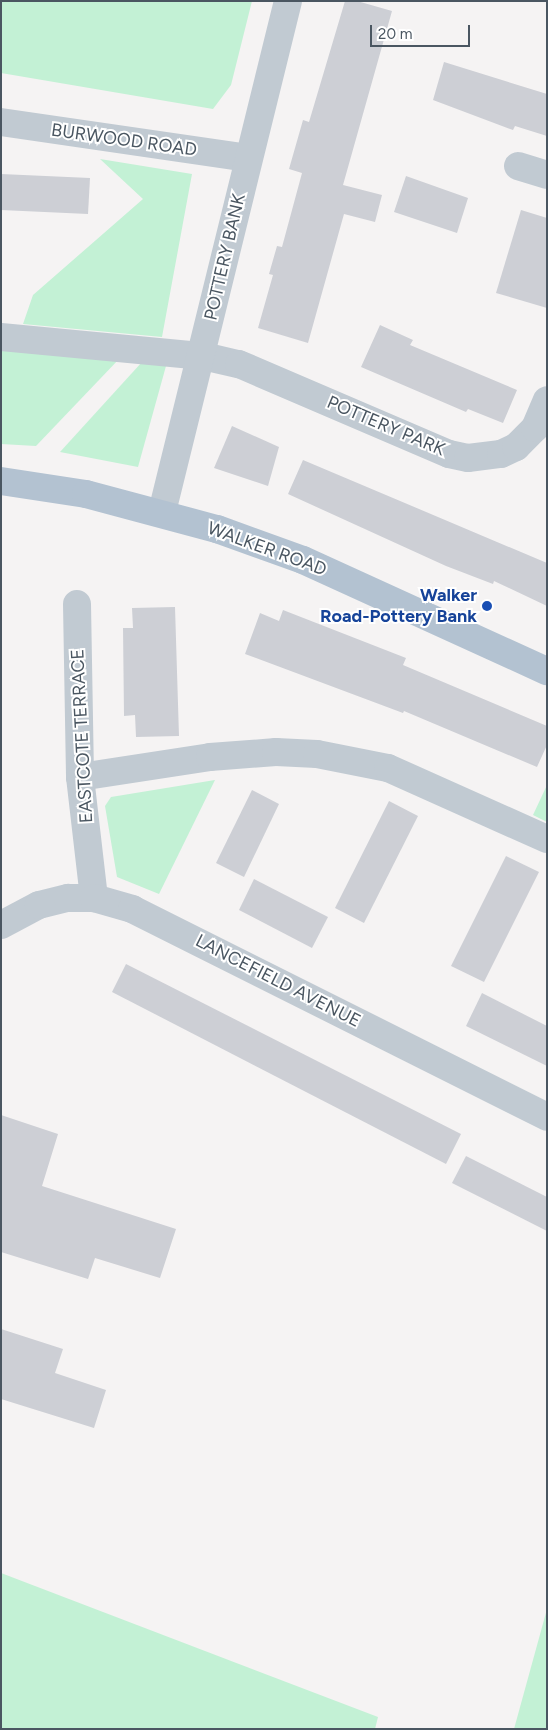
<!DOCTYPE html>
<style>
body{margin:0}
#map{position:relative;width:548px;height:1730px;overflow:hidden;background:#f5f3f3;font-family:Figtree,sans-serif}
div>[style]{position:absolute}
.green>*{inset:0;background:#c3f1d5}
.building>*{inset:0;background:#cdcfd5}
.minor>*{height:28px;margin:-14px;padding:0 14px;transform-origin:14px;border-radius:14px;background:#c1cad2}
.major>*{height:28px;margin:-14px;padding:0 14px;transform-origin:14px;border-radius:14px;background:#b3c2d1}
.dots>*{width:14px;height:14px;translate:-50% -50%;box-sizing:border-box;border:2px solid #fff;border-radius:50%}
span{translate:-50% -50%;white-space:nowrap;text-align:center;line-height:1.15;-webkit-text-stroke:4px #fff;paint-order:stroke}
.street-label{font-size:18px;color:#4a5661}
.transit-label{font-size:18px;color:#164399;font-weight:700}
.right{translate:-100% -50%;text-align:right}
.frame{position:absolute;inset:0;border:2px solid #4a5661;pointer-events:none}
.scale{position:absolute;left:370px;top:25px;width:100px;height:22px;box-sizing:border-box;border:2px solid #4a5661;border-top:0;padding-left:6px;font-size:15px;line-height:18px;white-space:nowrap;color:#4a5661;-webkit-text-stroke:4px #fff;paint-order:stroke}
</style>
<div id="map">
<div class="green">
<div style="clip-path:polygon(1px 1px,252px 1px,231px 85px,213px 109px,1px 73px)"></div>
<div style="clip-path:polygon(100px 159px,192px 174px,162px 337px,23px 324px,33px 295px,143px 199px)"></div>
<div style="clip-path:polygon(1px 349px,120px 358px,36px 446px,1px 444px)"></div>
<div style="clip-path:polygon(142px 362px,166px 366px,138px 467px,60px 452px)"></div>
<div style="clip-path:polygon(215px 780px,159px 894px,117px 877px,105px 806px,111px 797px)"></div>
<div style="clip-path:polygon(547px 785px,547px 822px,533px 815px)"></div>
<div style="clip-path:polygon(1px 1573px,378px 1717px,375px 1729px,1px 1729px)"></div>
<div style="clip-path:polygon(547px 1609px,547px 1729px,514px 1729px)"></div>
</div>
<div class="building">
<div style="clip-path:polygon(345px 1px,357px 1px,392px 11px,343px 185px,382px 195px,375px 222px,344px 214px,308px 343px,258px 328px,273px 275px,269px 274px,277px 246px,282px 247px,302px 173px,289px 169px,303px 120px,309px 122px)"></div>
<div style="clip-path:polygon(444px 62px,547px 94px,547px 136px,515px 126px,513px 130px,433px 100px)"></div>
<div style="clip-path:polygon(1px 174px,90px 178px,88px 214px,1px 210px)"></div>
<div style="clip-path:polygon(406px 176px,468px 198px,457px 233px,394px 212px)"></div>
<div style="clip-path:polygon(521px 210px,547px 218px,547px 308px,496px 293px)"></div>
<div style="clip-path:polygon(380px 325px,413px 340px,410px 345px,517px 390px,503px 423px,468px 409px,466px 412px,361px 367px)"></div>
<div style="clip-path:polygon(232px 426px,279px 447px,268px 486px,214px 468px)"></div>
<div style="clip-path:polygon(303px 460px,547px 563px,547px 606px,494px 581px,493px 584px,446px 566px,288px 494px)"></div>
<div style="clip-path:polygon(175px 607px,179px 736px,136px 737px,135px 715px,124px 716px,123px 628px,133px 628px,132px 608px)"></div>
<div style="clip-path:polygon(283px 610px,406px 658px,403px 665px,547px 726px,547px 745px,537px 767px,404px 711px,403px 713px,245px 654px,260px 613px,279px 621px)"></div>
<div style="clip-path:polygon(252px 790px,279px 804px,244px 877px,216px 863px)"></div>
<div style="clip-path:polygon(389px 801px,418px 816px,364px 923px,335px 908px)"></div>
<div style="clip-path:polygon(506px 856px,539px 872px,484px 982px,451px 966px)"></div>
<div style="clip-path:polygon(254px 879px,328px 917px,312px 948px,239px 910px)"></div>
<div style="clip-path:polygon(126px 964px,461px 1134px,446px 1164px,112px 992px)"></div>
<div style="clip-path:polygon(482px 993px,547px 1026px,547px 1066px,466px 1026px)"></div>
<div style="clip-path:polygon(1px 1115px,58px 1134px,42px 1186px,176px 1229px,160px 1278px,95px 1258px,88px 1279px,1px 1252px)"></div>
<div style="clip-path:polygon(466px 1156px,547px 1197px,547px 1231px,452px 1183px)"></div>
<div style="clip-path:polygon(1px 1329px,63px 1349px,55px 1373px,106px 1390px,94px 1428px,1px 1399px)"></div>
</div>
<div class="minor">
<div style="left:1px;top:122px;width:249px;rotate:8.3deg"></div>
<div style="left:518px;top:166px;width:30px;rotate:17deg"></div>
<div style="left:1px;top:337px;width:203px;rotate:5.4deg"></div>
<div style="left:203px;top:356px;width:37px;rotate:13deg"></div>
<div style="left:239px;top:364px;width:228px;rotate:23.2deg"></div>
<div style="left:449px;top:454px;width:19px;rotate:12deg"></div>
<div style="left:468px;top:458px;width:33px;rotate:-7deg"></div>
<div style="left:501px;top:454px;width:17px;rotate:-25deg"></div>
<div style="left:516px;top:447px;width:27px;rotate:-45deg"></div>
<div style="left:535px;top:428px;width:30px;rotate:-67deg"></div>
<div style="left:162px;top:512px;width:526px;rotate:-76.15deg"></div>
<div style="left:77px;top:604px;width:173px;rotate:89deg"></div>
<div style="left:80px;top:777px;width:122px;rotate:83.4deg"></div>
<div style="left:80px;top:777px;width:132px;rotate:-8.7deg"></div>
<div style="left:210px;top:757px;width:66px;rotate:-4.3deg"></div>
<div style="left:276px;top:752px;width:41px;rotate:2.8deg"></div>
<div style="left:317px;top:754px;width:72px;rotate:11.2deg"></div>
<div style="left:388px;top:768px;width:174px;rotate:24.1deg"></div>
<div style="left:1px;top:925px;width:43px;rotate:-27.8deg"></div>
<div style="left:39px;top:905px;width:30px;rotate:-14deg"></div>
<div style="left:68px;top:898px;width:26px"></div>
<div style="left:94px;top:898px;width:40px;rotate:16deg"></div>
<div style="left:132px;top:909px;width:464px;rotate:26.6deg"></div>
</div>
<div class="major">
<div style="left:1px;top:481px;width:86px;rotate:8.7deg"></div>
<div style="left:86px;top:494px;width:136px;rotate:15deg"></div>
<div style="left:217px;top:529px;width:91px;rotate:19.8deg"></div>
<div style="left:303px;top:560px;width:268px;rotate:24.5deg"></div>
</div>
<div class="dots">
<div style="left:487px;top:606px;background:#1a4fb4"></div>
</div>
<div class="street-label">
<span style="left:124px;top:140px;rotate:8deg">BURWOOD ROAD</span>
<span style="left:225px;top:257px;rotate:-77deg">POTTERY BANK</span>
<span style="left:386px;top:426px;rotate:23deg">POTTERY PARK</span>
<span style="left:267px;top:549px;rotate:20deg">WALKER ROAD</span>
<span style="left:82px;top:736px;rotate:-93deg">EASTCOTE TERRACE</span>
<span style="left:278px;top:981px;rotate:27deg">LANCEFIELD AVENUE</span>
</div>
<div class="transit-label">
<span class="right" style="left:477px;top:606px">Walker<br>Road-Pottery Bank</span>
</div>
<div class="frame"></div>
<div class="scale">20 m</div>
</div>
